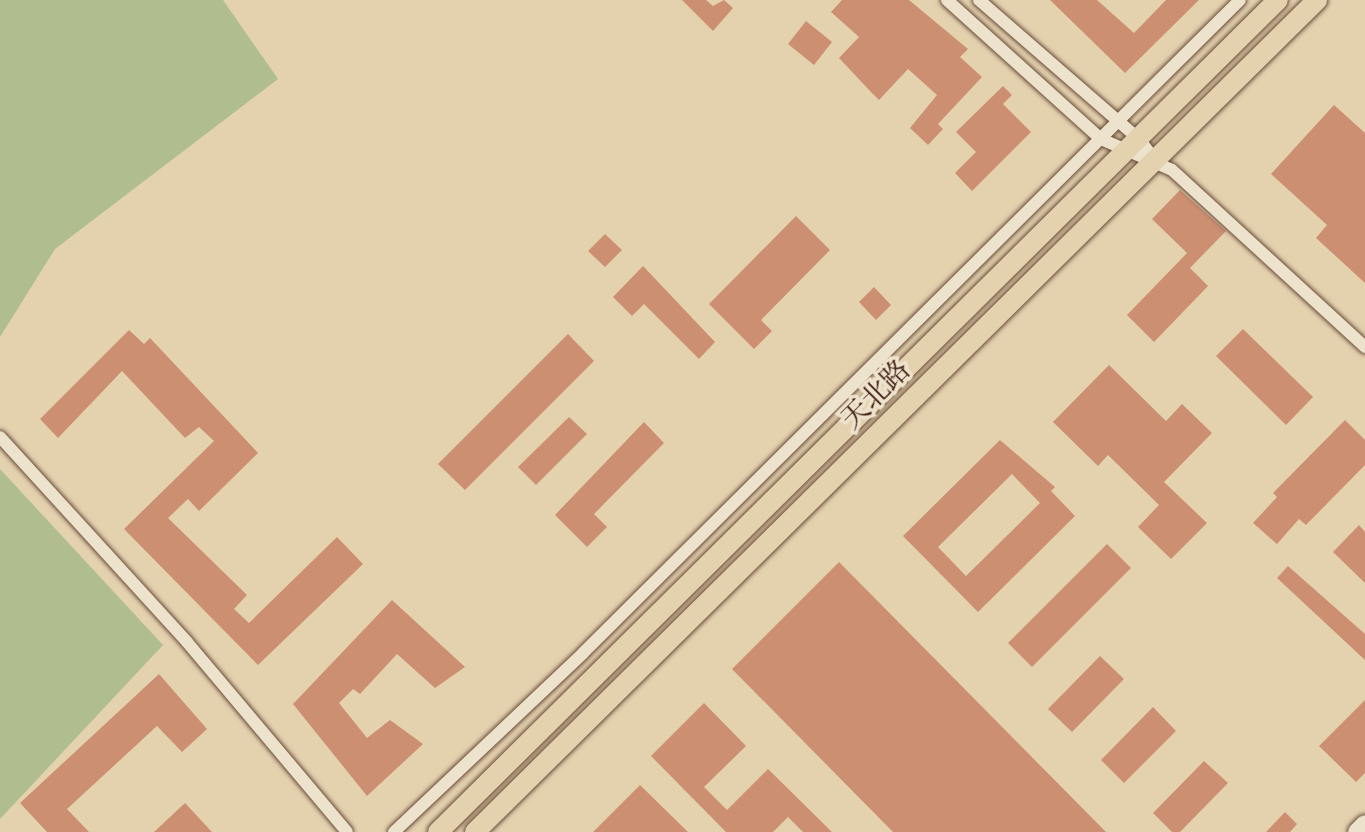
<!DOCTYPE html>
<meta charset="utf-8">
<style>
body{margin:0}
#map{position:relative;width:1365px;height:832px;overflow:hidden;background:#e4d2af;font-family:"Sorts Mill Goudy","Noto Serif SC",serif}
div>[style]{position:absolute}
.green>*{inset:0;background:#afbd8f}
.building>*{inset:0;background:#cc8f72}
.roads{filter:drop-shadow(0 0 2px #694b39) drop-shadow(0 0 2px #694b39)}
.street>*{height:12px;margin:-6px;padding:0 6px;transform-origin:6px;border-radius:6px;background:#ede2cb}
.secondary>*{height:18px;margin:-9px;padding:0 9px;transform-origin:9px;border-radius:9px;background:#ede2cb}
.primary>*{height:20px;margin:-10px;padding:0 10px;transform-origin:10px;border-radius:10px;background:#e4d2af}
span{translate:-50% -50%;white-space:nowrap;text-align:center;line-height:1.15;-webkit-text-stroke:7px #ede2cb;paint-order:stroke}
.street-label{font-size:28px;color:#401e12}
</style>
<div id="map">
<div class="green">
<div style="clip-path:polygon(0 0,223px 0,278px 79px,55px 249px,0 337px)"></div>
<div style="clip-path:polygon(0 469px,163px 645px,0 819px)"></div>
</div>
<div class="building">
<div style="clip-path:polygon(682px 0,706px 0,713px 6px,724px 0,733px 8px,713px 31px)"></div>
<div style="clip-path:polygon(842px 0,909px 0,968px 49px,960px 57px,982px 77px,938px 124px,943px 129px,928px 145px,910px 128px,937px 95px,908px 69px,879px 100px,870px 91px,839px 58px,859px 37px,831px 12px)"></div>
<div style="clip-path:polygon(1050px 0,1097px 0,1134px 33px,1166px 0,1199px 0,1125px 73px)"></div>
<div style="clip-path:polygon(806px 21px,832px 42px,814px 65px,788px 44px)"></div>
<div style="clip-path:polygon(1003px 86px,1012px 95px,1003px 104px,1031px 132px,972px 191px,955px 173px,976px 152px,956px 132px)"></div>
<div style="clip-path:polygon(1334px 105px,1365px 133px,1365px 283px,1316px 238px,1327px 225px,1271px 174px)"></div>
<div style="clip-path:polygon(1180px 190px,1226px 231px,1190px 268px,1208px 286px,1154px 342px,1127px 315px,1187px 253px,1152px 219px)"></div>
<div style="clip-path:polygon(796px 216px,830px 250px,761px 320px,772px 331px,754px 349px,709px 304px)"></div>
<div style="clip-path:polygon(605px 234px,622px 250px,605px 267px,588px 251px)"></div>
<div style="clip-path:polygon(643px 266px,715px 342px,699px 359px,644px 304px,632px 316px,613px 297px)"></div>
<div style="clip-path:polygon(874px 287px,891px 305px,876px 320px,859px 302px)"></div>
<div style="clip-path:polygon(1243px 329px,1313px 397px,1286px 425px,1216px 356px)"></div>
<div style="clip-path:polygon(129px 330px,144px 344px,150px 338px,258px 453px,199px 511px,188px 499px,168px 518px,247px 595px,234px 609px,249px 623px,337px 537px,363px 564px,258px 665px,124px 529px,214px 441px,199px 427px,185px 438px,122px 371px,58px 438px,40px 419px)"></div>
<div style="clip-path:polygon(568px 334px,594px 361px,465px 490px,438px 464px)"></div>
<div style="clip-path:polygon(1109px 365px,1166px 421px,1182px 404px,1212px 433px,1164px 482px,1207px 523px,1171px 559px,1138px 527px,1159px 505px,1108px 455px,1098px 466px,1053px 422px)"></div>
<div style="clip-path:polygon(569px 417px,587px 434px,536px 485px,518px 467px)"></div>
<div style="clip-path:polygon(1345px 420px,1365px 440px,1365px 465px,1306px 525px,1299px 519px,1277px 544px,1253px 523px,1277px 497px,1273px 493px)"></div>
<div style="clip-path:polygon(644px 422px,664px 443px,594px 514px,607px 527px,587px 547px,555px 515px)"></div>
<div style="clip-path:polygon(evenodd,1000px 440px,1055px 487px,1051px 491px,1075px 516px,978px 612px,903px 536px,1000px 440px,1012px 474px,1040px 503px,966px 576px,938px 547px,1012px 474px)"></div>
<div style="clip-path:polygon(1359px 525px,1365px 532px,1365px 583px,1333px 552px)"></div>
<div style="clip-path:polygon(1107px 544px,1131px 568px,1032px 667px,1008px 643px)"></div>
<div style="clip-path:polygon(839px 562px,1106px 832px,893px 832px,732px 669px)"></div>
<div style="clip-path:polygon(1288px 566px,1365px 634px,1365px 660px,1277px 578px)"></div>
<div style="clip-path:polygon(392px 600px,465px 667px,435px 688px,397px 654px,360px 694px,353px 689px,339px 703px,367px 738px,390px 720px,423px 744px,367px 796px,293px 704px)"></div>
<div style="clip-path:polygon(1100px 656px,1124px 679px,1072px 732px,1048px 709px)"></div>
<div style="clip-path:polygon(159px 674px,207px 729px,182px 752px,157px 726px,67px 809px,89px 832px,47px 832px,20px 803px)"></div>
<div style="clip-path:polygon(1365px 700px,1365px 773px,1356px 782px,1319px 746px)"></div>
<div style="clip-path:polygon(704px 703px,746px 746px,704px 787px,727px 810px,768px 769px,832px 832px,803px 832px,788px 817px,773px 832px,726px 832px,651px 756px)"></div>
<div style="clip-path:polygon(1153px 707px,1176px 731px,1124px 783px,1101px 760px)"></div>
<div style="clip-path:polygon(1204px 761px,1228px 783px,1180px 832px,1172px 832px,1153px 813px)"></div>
<div style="clip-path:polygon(640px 785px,688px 832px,593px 832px)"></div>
<div style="clip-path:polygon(185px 803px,212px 832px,154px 832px)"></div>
<div style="clip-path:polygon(1285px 812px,1297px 824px,1290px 832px,1266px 832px)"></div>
</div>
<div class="roads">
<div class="street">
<div style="left:947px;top:0;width:207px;rotate:42.1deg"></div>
<div style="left:1101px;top:139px;width:77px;rotate:23.6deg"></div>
<div style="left:1172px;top:170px;width:262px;rotate:42.5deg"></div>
<div style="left:979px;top:0;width:211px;rotate:41deg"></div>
<div style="left:1138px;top:138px;width:29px;rotate:52deg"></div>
<div style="left:0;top:437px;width:277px;rotate:47.6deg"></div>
<div style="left:187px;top:642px;width:248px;rotate:49.9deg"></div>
<div style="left:394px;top:832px;width:260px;rotate:-43.4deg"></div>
<div style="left:583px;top:653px;width:926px;rotate:-44.83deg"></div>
</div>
<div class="secondary">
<div style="left:1357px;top:832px;width:11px;rotate:-45deg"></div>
</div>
<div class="primary">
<div style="left:438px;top:832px;width:1182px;rotate:-44.73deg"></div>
<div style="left:475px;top:832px;width:1184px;rotate:-44.66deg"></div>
</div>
</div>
<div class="street-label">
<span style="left:877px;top:396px;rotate:-45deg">天北路</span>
</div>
</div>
